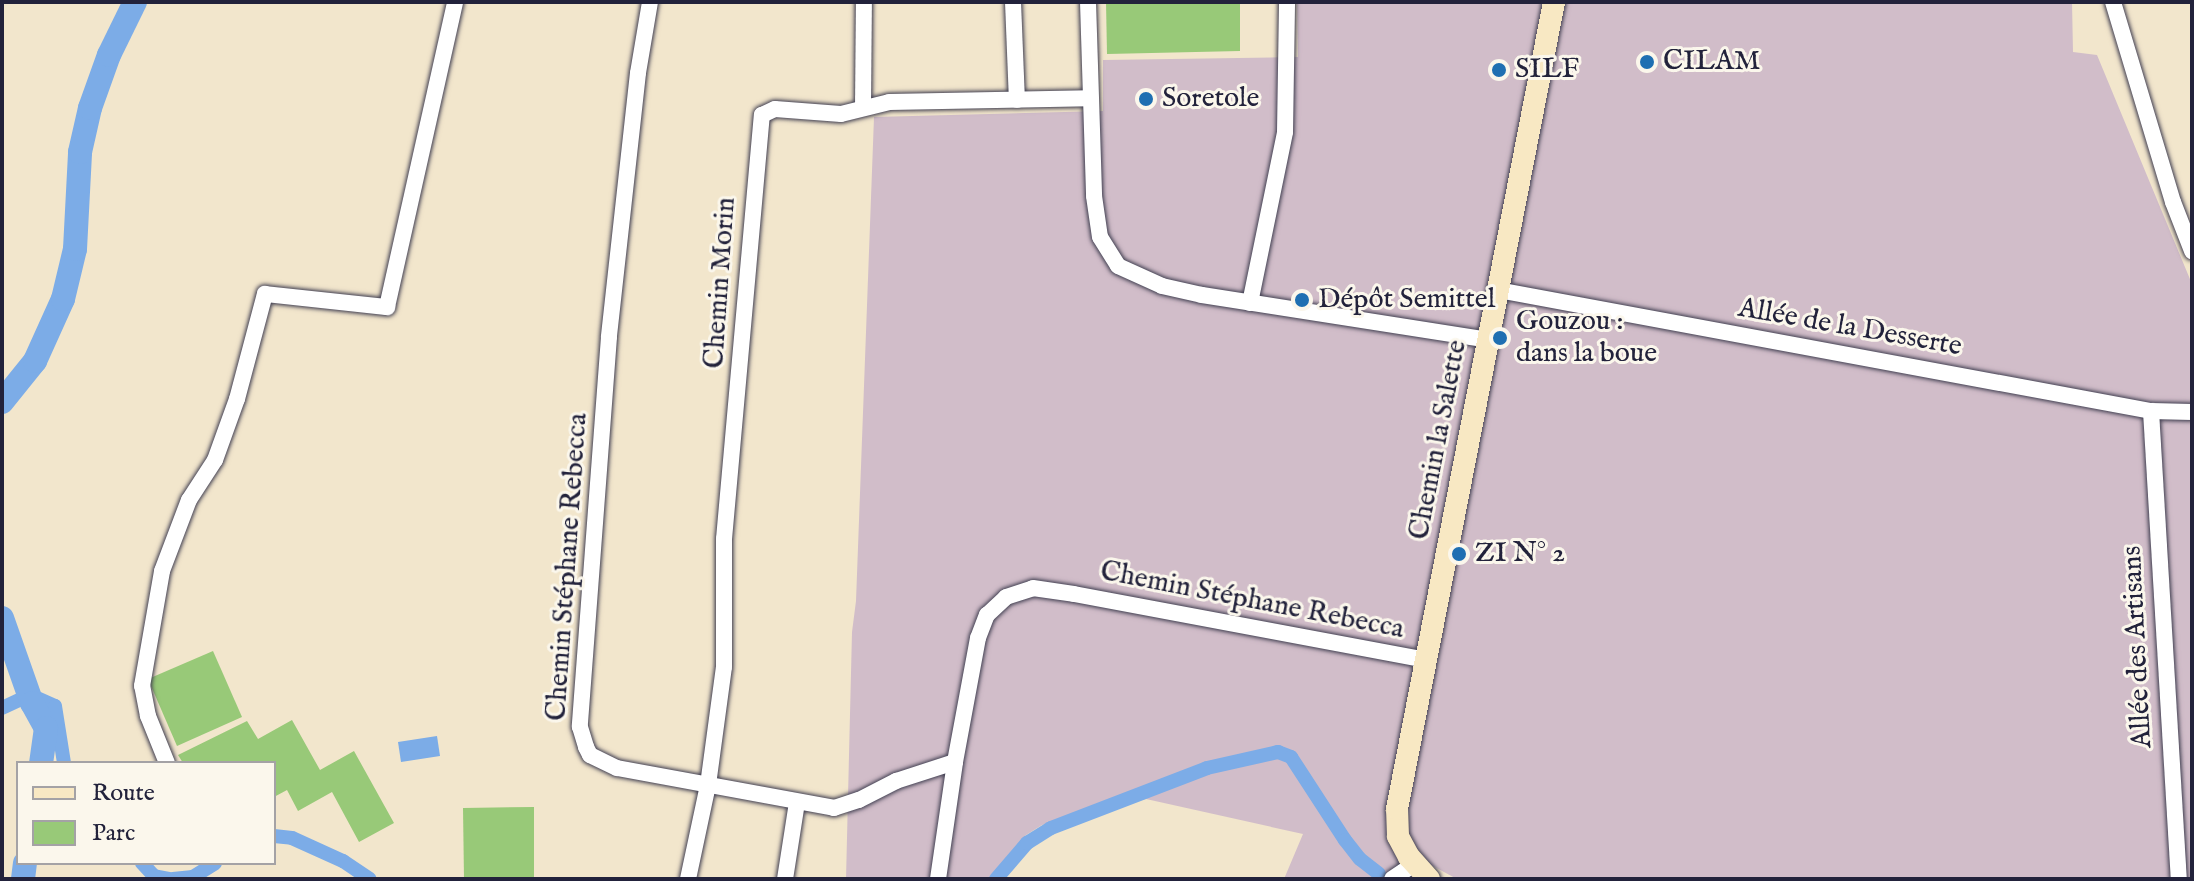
<!DOCTYPE html>
<meta charset="utf-8">
<style>
body{margin:0}
#map{position:relative;width:2194px;height:881px;overflow:hidden;background:#f2e6cc;font-family:"IM FELL English",serif}
div>[style]{position:absolute}
.industrial>*{inset:0;background:#d1bdc9}
.green>*{inset:0;background:#98c978}
.water>*{inset:0;background:#7cace7}
.canal>*{height:14px;margin:-7px;padding:0 7px;transform-origin:7px;border-radius:7px;background:#7cace7}
.river>*{height:24px;margin:-12px;padding:0 12px;transform-origin:12px;border-radius:12px;background:#7cace7}
.roads{filter:drop-shadow(0 0 2px #413f51) drop-shadow(0 0 2px #413f51)}
.street>*{height:16px;margin:-8px;padding:0 8px;transform-origin:8px;border-radius:8px;background:#fff}
.secondary>*{height:22px;margin:-11px;padding:0 11px;transform-origin:11px;border-radius:11px;background:#f8e8c3}
.dots>*{width:22px;height:22px;translate:-50% -50%;box-sizing:border-box;border:4px solid #fbf7ec;border-radius:50%}
span{translate:-50% -50%;white-space:nowrap;text-align:center;line-height:1.15;-webkit-text-stroke:6px #fbf7ec;paint-order:stroke}
.poi-label{font-size:28px;color:#22223b}
.left{translate:0 -50%;text-align:left}
.street-label{font-size:28px;color:#22223b}
.frame{position:absolute;inset:0;border:4px solid #22223b;pointer-events:none}
.legend{position:absolute;left:16px;top:761px;width:260px;height:104px;box-sizing:border-box;background:#fbf7ec;border:2px solid #a4a2a5;margin:0;padding:10px 14px;list-style:none;font-size:24px;color:#22223b}
.legend li{display:flex;align-items:center;gap:16px;height:40px}
.legend b{width:40px;border:2px solid #a4a2a5}
</style>
<div id="map">
<div class="industrial">
<div style="clip-path:polygon(1297px 2px,2072px 2px,2073px 52px,2097px 55px,2192px 284px,2192px 879px,1457px 879px,1431px 865px,1417px 879px,1284px 879px,1303px 834px,1146px 799px,1042px 825px,1026px 835px,988px 879px,846px 879px,852px 632px,856px 601px,874px 117px,1103px 111px,1103px 60px,1298px 57px)"></div>
</div>
<div class="green">
<div style="clip-path:polygon(1106px 2px,1240px 2px,1240px 51px,1107px 54px)"></div>
<div style="clip-path:polygon(213px 651px,242px 717px,177px 746px,148px 679px)"></div>
<div style="clip-path:polygon(292px 720px,320px 770px,354px 751px,394px 823px,359px 842px,332px 792px,298px 811px,287px 790px,274px 797px,274px 763px,183px 763px,178px 755px,247px 721px,258px 739px)"></div>
<div style="clip-path:polygon(534px 807px,534px 879px,464px 879px,463px 808px)"></div>
</div>
<div class="water">
<div style="clip-path:polygon(437px 736px,440px 756px,401px 762px,398px 742px)"></div>
</div>
<div class="canal">
<div style="left:2px;top:708px;width:31px;rotate:-25deg"></div>
<div style="left:30px;top:695px;width:27px;rotate:24deg"></div>
<div style="left:55px;top:706px;width:58px;rotate:81deg"></div>
<div style="left:274px;top:836px;width:18px;rotate:6deg"></div>
<div style="left:292px;top:838px;width:56px;rotate:24.3deg"></div>
<div style="left:343px;top:861px;width:32px;rotate:34deg"></div>
<div style="left:142px;top:863px;width:18px;rotate:47deg"></div>
<div style="left:154px;top:876px;width:15px;rotate:11deg"></div>
<div style="left:173px;top:879px;width:20px;rotate:-6deg"></div>
<div style="left:193px;top:877px;width:26px;rotate:-32deg"></div>
<div style="left:996px;top:879px;width:48px;rotate:-49.3deg"></div>
<div style="left:1027px;top:843px;width:28px;rotate:-32deg"></div>
<div style="left:1051px;top:828px;width:167px;rotate:-21deg"></div>
<div style="left:1207px;top:768px;width:73px;rotate:-12.7deg"></div>
<div style="left:1278px;top:752px;width:14px;rotate:21deg"></div>
<div style="left:1291px;top:757px;width:99px;rotate:57deg"></div>
<div style="left:1345px;top:840px;width:24px;rotate:52deg"></div>
<div style="left:1360px;top:859px;width:24px;rotate:38deg"></div>
</div>
<div class="river">
<div style="left:2px;top:402px;width:53px;rotate:-51.2deg"></div>
<div style="left:35px;top:361px;width:68px;rotate:-65.7deg"></div>
<div style="left:63px;top:299px;width:51px;rotate:-76.5deg"></div>
<div style="left:75px;top:249px;width:97px;rotate:-87deg"></div>
<div style="left:80px;top:152px;width:45px;rotate:-77.2deg"></div>
<div style="left:90px;top:108px;width:56px;rotate:-70.3deg"></div>
<div style="left:109px;top:55px;width:59px;rotate:-63.9deg"></div>
<div style="left:2px;top:618px;width:90px;rotate:70.6deg"></div>
<div style="left:32px;top:703px;width:29px;rotate:61deg"></div>
<div style="left:46px;top:728px;width:35px;rotate:98deg"></div>
<div style="left:23px;top:879px;width:16px;rotate:-83deg"></div>
</div>
<div class="roads">
<div class="street">
<div style="left:650px;top:2px;width:72px;rotate:99.6deg"></div>
<div style="left:638px;top:73px;width:266px;rotate:96.3deg"></div>
<div style="left:609px;top:337px;width:391px;rotate:94.3deg"></div>
<div style="left:580px;top:727px;width:21px;rotate:73deg"></div>
<div style="left:586px;top:747px;width:9px;rotate:63deg"></div>
<div style="left:590px;top:755px;width:30px;rotate:26deg"></div>
<div style="left:617px;top:768px;width:221px;rotate:10.4deg"></div>
<div style="left:834px;top:808px;width:26px;rotate:-18deg"></div>
<div style="left:859px;top:800px;width:42px;rotate:-27.2deg"></div>
<div style="left:896px;top:781px;width:62px;rotate:-17.9deg"></div>
<div style="left:1013px;top:2px;width:98px;rotate:87.7deg"></div>
<div style="left:1088px;top:2px;width:194px;rotate:88.2deg"></div>
<div style="left:1094px;top:196px;width:41px;rotate:81.7deg"></div>
<div style="left:1100px;top:237px;width:34px;rotate:58deg"></div>
<div style="left:1118px;top:266px;width:48px;rotate:24.4deg"></div>
<div style="left:1162px;top:286px;width:41px;rotate:12.7deg"></div>
<div style="left:1202px;top:295px;width:290px;rotate:8.9deg"></div>
<div style="left:2113px;top:2px;width:209px;rotate:73.3deg"></div>
<div style="left:2173px;top:202px;width:53px;rotate:68.8deg"></div>
<div style="left:863px;top:107px;width:105px;rotate:-89.5deg"></div>
<div style="left:1498px;top:290px;width:664px;rotate:10.5deg"></div>
<div style="left:2151px;top:411px;width:41px;rotate:1.4deg"></div>
<div style="left:1250px;top:303px;width:175px;rotate:-78.4deg"></div>
<div style="left:1285px;top:132px;width:130px;rotate:-89.1deg"></div>
<div style="left:2151px;top:411px;width:469px;rotate:86.6deg"></div>
<div style="left:167px;top:763px;width:51px;rotate:-112deg"></div>
<div style="left:148px;top:716px;width:31px;rotate:-101deg"></div>
<div style="left:142px;top:686px;width:117px;rotate:-80.1deg"></div>
<div style="left:162px;top:571px;width:76px;rotate:-69.2deg"></div>
<div style="left:189px;top:500px;width:48px;rotate:-57deg"></div>
<div style="left:215px;top:460px;width:65px;rotate:-70.2deg"></div>
<div style="left:237px;top:399px;width:109px;rotate:-75.1deg"></div>
<div style="left:265px;top:294px;width:123px;rotate:6.1deg"></div>
<div style="left:387px;top:307px;width:312px;rotate:-77.4deg"></div>
<div style="left:688px;top:879px;width:96px;rotate:-78deg"></div>
<div style="left:708px;top:785px;width:119px;rotate:-82.3deg"></div>
<div style="left:724px;top:667px;width:128px;rotate:-90deg"></div>
<div style="left:724px;top:539px;width:426px;rotate:-84.9deg"></div>
<div style="left:762px;top:115px;width:14px;rotate:-25deg"></div>
<div style="left:775px;top:109px;width:66px;rotate:4.3deg"></div>
<div style="left:841px;top:114px;width:49px;rotate:-14deg"></div>
<div style="left:889px;top:102px;width:200px;rotate:-1.1deg"></div>
<div style="left:785px;top:879px;width:78px;rotate:-81.1deg"></div>
<div style="left:938px;top:879px;width:118px;rotate:-81.7deg"></div>
<div style="left:955px;top:762px;width:126px;rotate:-79.5deg"></div>
<div style="left:978px;top:638px;width:25px;rotate:-69deg"></div>
<div style="left:987px;top:615px;width:26px;rotate:-43deg"></div>
<div style="left:1006px;top:597px;width:28px;rotate:-18deg"></div>
<div style="left:1033px;top:588px;width:41px;rotate:8.3deg"></div>
<div style="left:1074px;top:594px;width:358px;rotate:10.6deg"></div>
<div style="left:1392px;top:879px;width:27px;rotate:-34deg"></div>
</div>
<div class="secondary">
<div style="left:1429px;top:879px;width:30px;rotate:-132deg"></div>
<div style="left:1409px;top:857px;width:24px;rotate:-118deg"></div>
<div style="left:1398px;top:836px;width:27px;rotate:-92deg"></div>
<div style="left:1397px;top:809px;width:822px;rotate:-78.99deg"></div>
</div>
</div>
<div class="dots">
<div style="left:1647px;top:62px;background:#1f6fb2"></div>
<div style="left:1499px;top:70px;background:#1f6fb2"></div>
<div style="left:1146px;top:99px;background:#1f6fb2"></div>
<div style="left:1302px;top:300px;background:#1f6fb2"></div>
<div style="left:1500px;top:338px;background:#1f6fb2"></div>
<div style="left:1459px;top:554px;background:#1f6fb2"></div>
</div>
<div class="poi-label">
<span class="left" style="left:1663px;top:62px">CILAM</span>
<span class="left" style="left:1515px;top:70px">SILF</span>
<span class="left" style="left:1162px;top:99px">Soretole</span>
<span class="left" style="left:1318px;top:300px">Dépôt Semittel</span>
<span class="left" style="left:1516px;top:338px">Gouzou :<br>dans la boue</span>
<span class="left" style="left:1475px;top:554px">ZI N° 2</span>
</div>
<div class="street-label">
<span style="left:721px;top:283px;rotate:-86deg">Chemin Morin</span>
<span style="left:1850px;top:328px;rotate:10deg">Allée de la Desserte</span>
<span style="left:1439px;top:440px;rotate:-79deg">Chemin la Salette</span>
<span style="left:568px;top:567px;rotate:-86deg">Chemin Stéphane Rebecca</span>
<span style="left:1252px;top:601px;rotate:11deg">Chemin Stéphane Rebecca</span>
<span style="left:2138px;top:647px;rotate:-93deg">Allée des Artisans</span>
</div>
<div class="frame"></div>
<ul class="legend">
<li><b style="height:10px;background:#f8e8c3"></b>Route</li>
<li><b style="height:22px;background:#98c978"></b>Parc</li>
</ul>
</div>
